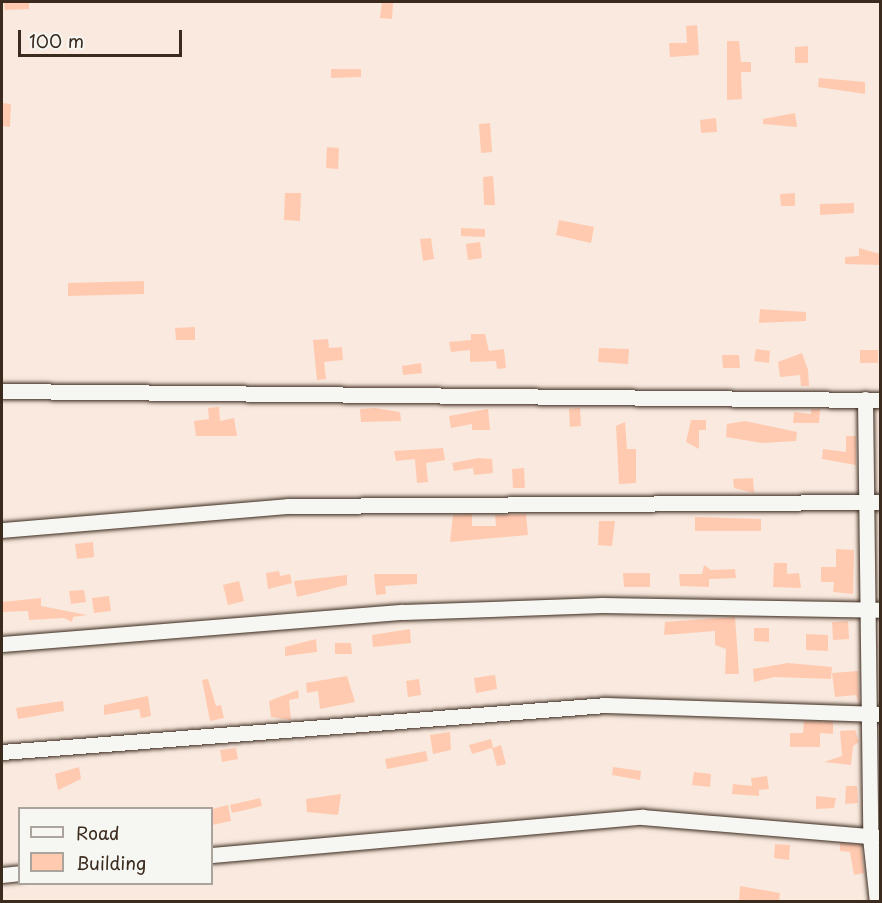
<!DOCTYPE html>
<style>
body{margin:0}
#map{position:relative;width:882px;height:903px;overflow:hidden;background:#f9e9de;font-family:"Playpen Sans",sans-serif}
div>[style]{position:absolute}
.building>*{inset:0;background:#ffcab0}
.roads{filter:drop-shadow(0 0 2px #3b2a1e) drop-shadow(0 0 2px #3b2a1e)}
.minor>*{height:15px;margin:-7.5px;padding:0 7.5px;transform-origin:7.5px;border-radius:7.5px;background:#f6f6f2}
span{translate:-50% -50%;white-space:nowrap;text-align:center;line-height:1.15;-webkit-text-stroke:4.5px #f6f6f2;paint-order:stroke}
.frame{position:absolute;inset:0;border:3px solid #3b2a1e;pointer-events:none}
.legend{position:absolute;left:18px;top:807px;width:195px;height:78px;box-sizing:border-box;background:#f6f6f2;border:2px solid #aba49d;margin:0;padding:8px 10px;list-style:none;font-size:18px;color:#3b2a1e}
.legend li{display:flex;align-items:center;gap:12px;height:30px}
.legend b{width:30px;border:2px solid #aba49d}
.scale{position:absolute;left:18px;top:30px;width:164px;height:27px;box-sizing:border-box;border:3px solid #3b2a1e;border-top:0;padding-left:8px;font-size:18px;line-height:21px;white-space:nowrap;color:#3b2a1e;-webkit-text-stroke:4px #f6f6f2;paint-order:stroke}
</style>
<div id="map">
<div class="building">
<div style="clip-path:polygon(4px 2px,29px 2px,29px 9px,5px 10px)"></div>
<div style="clip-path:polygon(382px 2px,393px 2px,392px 19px,380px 18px)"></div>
<div style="clip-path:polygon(697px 25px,699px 55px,670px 57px,669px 43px,687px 43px,686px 26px)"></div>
<div style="clip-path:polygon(727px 41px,739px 41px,741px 62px,751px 62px,751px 72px,741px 72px,742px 99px,727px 100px)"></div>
<div style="clip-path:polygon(808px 46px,808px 63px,795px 63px,795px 47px)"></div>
<div style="clip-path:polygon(331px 69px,361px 69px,361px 77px,331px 78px)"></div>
<div style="clip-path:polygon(819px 78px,865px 82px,865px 94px,818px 87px)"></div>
<div style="clip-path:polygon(2px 103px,11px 104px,10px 127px,2px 126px)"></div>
<div style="clip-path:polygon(795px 113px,797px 127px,763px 124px,763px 119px)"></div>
<div style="clip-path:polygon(716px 118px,717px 132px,701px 133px,700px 120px)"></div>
<div style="clip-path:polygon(490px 123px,492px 152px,481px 153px,479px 124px)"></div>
<div style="clip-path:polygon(327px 147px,339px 148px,338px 169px,326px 168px)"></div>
<div style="clip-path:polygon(493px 176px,495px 205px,484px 205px,483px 177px)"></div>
<div style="clip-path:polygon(285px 193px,301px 193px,300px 221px,284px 220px)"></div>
<div style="clip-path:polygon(795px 193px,795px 206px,781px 206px,780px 194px)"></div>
<div style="clip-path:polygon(854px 203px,854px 213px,820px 215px,820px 204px)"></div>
<div style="clip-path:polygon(559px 220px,594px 227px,591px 243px,556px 235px)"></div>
<div style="clip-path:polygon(461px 228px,485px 229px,485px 237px,461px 236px)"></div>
<div style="clip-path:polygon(431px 238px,434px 259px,423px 261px,420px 239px)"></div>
<div style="clip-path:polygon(480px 242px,482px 258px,468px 260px,466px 244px)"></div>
<div style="clip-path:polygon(859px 248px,880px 254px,880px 265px,845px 264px,845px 257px,859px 256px)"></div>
<div style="clip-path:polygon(144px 281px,144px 294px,68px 296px,68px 283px)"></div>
<div style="clip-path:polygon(760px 309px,806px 312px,806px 321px,759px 323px)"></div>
<div style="clip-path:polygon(195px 327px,195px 340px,176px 340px,175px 328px)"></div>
<div style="clip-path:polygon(471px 334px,485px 334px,489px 351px,504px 349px,506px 368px,497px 369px,496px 361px,470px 362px,470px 350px,451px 352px,449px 342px,471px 340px)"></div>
<div style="clip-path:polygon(328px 339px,329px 348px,342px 347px,343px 360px,324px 362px,326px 379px,317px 380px,313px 340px)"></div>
<div style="clip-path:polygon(599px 348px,629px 349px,628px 364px,598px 362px)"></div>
<div style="clip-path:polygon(756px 349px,770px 351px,769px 363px,754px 361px)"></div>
<div style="clip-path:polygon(860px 350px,878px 350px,878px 363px,860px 363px)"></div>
<div style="clip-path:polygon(802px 353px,808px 370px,809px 386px,801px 386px,800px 375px,780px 377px,778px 362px)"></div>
<div style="clip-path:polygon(722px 355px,739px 355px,740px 368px,723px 368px)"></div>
<div style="clip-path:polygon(421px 363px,422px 373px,403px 375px,402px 366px)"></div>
<div style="clip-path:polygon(219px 407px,220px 421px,234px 418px,237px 436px,196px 436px,194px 421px,209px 419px,208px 408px)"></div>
<div style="clip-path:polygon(375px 408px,400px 412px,401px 421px,361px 422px,360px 409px)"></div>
<div style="clip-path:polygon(580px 408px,581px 426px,570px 427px,569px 409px)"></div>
<div style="clip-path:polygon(488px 409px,490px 430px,472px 430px,472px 424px,451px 428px,449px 416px)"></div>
<div style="clip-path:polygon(811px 409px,820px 409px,819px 423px,793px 423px,794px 412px,811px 414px)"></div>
<div style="clip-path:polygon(691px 420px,706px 420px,706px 430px,699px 430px,699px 449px,686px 442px)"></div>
<div style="clip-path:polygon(745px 421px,797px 432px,796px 441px,762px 443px,726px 437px,727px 424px)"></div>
<div style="clip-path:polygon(625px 422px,627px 449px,636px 449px,636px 483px,619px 484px,616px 426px)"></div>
<div style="clip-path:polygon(846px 436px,856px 436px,856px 465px,822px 459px,823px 449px,846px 452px)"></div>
<div style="clip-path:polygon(443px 448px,445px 460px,426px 463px,428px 482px,417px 483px,415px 459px,396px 461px,394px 451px)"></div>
<div style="clip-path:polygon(478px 458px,492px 459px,493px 473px,474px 475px,473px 468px,454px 471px,452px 463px)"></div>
<div style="clip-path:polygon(524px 468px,525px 488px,513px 488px,512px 469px)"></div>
<div style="clip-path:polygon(753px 478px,754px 493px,734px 488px,733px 479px)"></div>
<div style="clip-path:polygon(472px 514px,472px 526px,496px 526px,495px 515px,526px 514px,528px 535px,450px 542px,453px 515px)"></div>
<div style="clip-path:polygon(695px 517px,761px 519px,761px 531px,695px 531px)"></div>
<div style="clip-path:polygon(599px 521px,615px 521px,612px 546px,598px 545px)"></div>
<div style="clip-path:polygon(93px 542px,94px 557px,77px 559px,75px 544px)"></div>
<div style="clip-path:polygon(836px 549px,854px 550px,853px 594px,833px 592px,834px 582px,821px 582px,821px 567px,836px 567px)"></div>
<div style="clip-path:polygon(774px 563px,787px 563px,787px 574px,799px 573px,801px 588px,773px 587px)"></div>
<div style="clip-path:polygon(704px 565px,711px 570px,735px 569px,736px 578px,709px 579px,709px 587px,680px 586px,679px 574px,702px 574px)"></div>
<div style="clip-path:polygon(279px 571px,280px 576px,290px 574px,292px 583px,268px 589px,266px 573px)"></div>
<div style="clip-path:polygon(623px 573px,650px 573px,650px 587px,624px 587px)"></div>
<div style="clip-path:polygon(374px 574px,417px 574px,417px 584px,385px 586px,386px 594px,376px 595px)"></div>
<div style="clip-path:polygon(347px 575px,347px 585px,297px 597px,294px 581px)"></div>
<div style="clip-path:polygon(239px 581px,244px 601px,228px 605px,223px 585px)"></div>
<div style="clip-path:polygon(84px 590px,86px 602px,71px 604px,69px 591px)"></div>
<div style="clip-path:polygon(109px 596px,111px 611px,94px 613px,92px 598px)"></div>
<div style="clip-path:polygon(41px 598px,41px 606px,87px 615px,73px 617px,72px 622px,64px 618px,29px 620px,28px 611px,2px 612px,2px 602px)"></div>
<div style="clip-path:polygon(735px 617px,739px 674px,725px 674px,726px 649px,715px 645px,715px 631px,664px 635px,665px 622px)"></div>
<div style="clip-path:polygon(848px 621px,849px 639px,833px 640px,832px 622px)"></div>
<div style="clip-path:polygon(754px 628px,769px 628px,769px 642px,754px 641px)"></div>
<div style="clip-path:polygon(410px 629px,411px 643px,373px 647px,372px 635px)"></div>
<div style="clip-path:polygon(806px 634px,828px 635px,828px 651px,806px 650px)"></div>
<div style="clip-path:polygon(316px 639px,317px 652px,285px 656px,285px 647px)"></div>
<div style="clip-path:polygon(335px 643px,351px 643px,352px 654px,335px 654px)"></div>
<div style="clip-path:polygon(788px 663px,832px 667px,831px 679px,774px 677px,754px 682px,753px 669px)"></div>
<div style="clip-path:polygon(858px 671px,859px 703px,856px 695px,835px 697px,832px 673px)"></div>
<div style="clip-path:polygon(495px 675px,497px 689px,476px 693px,474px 678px)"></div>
<div style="clip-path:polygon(347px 676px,355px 702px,320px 709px,318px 691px,307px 693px,306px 683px)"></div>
<div style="clip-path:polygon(208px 679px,216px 706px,221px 705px,224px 718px,210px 721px,202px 680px)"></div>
<div style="clip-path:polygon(419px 679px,421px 695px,408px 697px,406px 681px)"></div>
<div style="clip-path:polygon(298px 690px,299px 698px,289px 700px,291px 720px,271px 717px,269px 701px)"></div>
<div style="clip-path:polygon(148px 696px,151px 716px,141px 718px,139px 709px,104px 715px,104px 705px)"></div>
<div style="clip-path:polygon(63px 701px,64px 711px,18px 719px,16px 708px)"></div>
<div style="clip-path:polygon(804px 721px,833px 722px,833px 734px,820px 733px,820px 747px,790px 747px,790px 733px,803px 733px)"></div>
<div style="clip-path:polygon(855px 730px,859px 742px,853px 746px,851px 765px,824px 762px,842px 756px,840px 731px)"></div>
<div style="clip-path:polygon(450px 732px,451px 750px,433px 754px,430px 735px)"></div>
<div style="clip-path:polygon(491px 739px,493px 748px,501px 745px,506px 764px,497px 766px,492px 748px,472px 754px,469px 745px)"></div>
<div style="clip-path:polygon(236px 748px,238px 759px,222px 762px,220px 750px)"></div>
<div style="clip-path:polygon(426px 751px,428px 761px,387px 769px,385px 759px)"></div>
<div style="clip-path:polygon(79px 767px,81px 779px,58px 790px,55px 774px)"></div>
<div style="clip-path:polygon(613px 767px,641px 771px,640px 780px,612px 775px)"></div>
<div style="clip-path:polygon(694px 772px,711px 774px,710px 787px,692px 785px)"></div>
<div style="clip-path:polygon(767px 776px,769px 789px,759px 790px,759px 796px,732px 794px,733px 784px,752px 786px,751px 778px)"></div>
<div style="clip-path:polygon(846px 786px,857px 786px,858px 803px,845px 804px)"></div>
<div style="clip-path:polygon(341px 794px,338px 815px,307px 812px,306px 799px)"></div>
<div style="clip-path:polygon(816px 796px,836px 798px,834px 808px,816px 809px)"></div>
<div style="clip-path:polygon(260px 798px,262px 806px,232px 813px,230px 805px)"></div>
<div style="clip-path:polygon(228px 805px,231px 821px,212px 825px,212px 809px)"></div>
<div style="clip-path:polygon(840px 843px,861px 845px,864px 873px,854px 875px,850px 852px,840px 851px)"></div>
<div style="clip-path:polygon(775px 844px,790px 845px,789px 860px,774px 858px)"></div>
<div style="clip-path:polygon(740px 886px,780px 893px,779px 902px,739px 902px)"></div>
</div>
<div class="roads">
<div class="minor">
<div style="left:2px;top:391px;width:878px;rotate:0.59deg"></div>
<div style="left:865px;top:399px;width:438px;rotate:89.3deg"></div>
<div style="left:870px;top:837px;width:65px;rotate:83.9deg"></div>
<div style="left:2px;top:530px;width:287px;rotate:-4.8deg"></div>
<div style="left:288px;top:506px;width:592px;rotate:-0.39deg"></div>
<div style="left:2px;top:644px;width:402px;rotate:-4.6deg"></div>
<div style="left:403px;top:612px;width:199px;rotate:-2deg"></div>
<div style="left:602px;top:605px;width:278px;rotate:1deg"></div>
<div style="left:2px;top:752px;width:606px;rotate:-4.45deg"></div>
<div style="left:606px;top:705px;width:274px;rotate:1.9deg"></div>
<div style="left:212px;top:855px;width:432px;rotate:-5.1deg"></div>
<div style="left:642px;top:817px;width:239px;rotate:4.8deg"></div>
<div style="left:2px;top:875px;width:18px;rotate:-6deg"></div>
</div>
</div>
<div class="frame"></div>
<ul class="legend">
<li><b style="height:8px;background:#f6f6f2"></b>Road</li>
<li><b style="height:16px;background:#ffcab0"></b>Building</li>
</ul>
<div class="scale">100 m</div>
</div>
